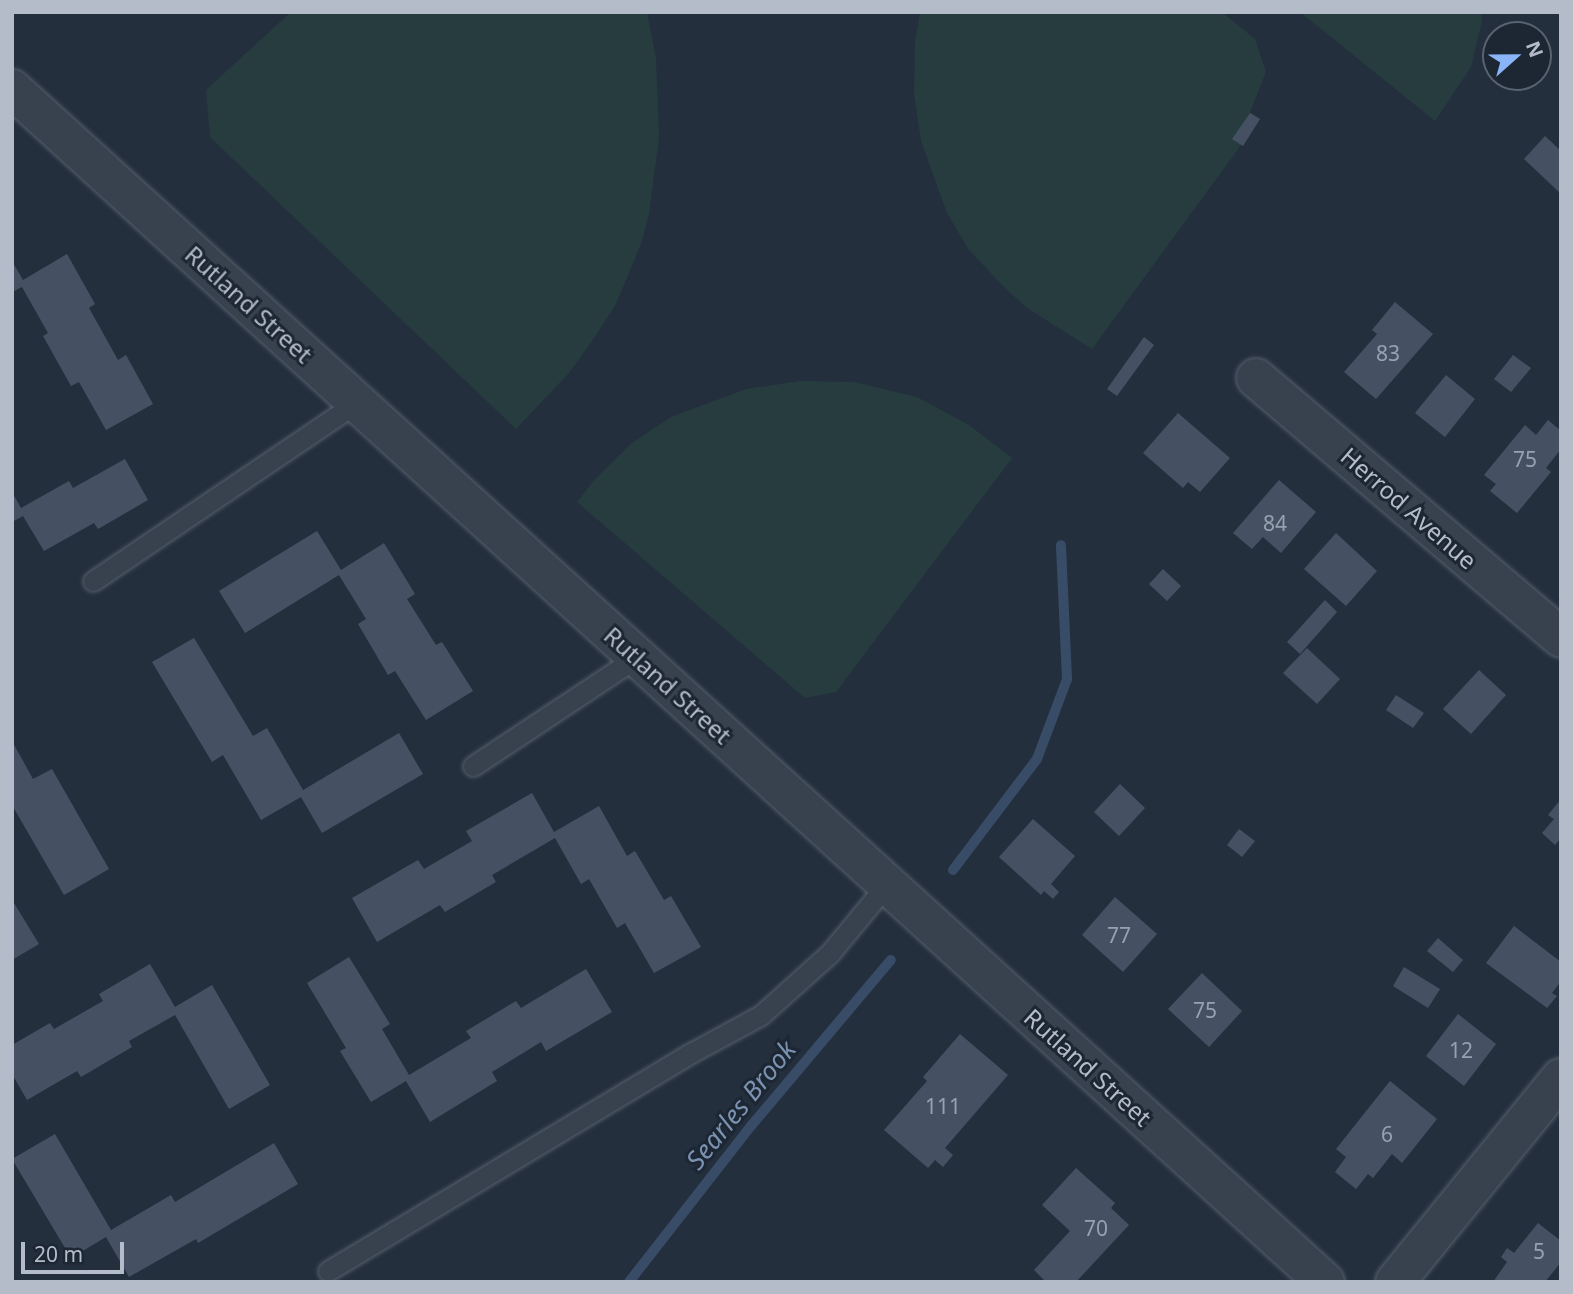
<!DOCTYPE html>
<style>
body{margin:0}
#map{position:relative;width:1573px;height:1294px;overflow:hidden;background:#242f3e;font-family:"Noto Sans",sans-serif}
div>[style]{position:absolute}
.green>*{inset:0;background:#263c3f}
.stream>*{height:10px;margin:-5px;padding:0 5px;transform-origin:5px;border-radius:5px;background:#394c67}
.building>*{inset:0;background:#455162}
.roads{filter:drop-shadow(0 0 2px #565f6c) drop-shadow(0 0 2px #565f6c)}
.service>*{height:19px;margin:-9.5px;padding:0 9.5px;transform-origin:9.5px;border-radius:9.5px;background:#38414e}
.minor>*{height:38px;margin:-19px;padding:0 19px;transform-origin:19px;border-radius:19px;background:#38414e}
span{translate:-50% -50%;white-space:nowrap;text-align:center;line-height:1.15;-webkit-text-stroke:6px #1d2633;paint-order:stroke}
.number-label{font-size:21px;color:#98a1af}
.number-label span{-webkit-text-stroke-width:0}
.street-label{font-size:24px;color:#b4bcc9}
.water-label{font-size:26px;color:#7c92b1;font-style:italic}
.frame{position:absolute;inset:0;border:14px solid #b4bcc9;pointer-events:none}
.north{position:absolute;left:1482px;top:21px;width:70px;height:70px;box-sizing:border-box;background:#1d2633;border:2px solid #59626f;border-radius:50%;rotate:69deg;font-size:19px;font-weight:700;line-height:28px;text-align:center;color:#b4bcc9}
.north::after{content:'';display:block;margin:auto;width:24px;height:32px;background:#8ab4f8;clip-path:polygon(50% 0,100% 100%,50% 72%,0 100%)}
.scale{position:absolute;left:21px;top:1242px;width:103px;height:32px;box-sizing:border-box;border:4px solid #b4bcc9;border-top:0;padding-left:9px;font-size:21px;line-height:24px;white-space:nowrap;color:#b4bcc9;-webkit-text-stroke:5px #1d2633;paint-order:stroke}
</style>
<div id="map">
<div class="green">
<div style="clip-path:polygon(291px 12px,647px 12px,656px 59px,659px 138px,649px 214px,641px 244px,616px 304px,594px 338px,569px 373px,516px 429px,210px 137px,206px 90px)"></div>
<div style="clip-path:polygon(920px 12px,1222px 12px,1255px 39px,1266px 72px,1250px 112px,1260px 119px,1092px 349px,1027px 308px,1004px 287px,969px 250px,947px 213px,921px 141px,914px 94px,915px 42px)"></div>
<div style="clip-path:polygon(1300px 12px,1481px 12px,1482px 21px,1471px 67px,1435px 121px)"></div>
<div style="clip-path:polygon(800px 381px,854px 382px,917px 397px,969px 425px,1012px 458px,836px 692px,805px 698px,577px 502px,595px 479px,632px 443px,671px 417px,746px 389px)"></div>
</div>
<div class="stream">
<div style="left:953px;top:870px;width:139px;rotate:-52.9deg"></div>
<div style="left:1037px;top:759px;width:85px;rotate:-69.4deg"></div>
<div style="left:1067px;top:679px;width:134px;rotate:-92.6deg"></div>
<div style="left:629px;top:1282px;width:198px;rotate:-52deg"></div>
<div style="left:751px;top:1126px;width:217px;rotate:-49.9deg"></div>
</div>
<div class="building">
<div style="clip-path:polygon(1250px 113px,1260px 119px,1243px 146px,1232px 139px)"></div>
<div style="clip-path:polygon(1545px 136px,1561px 151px,1561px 194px,1524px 159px)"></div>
<div style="clip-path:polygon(67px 254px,95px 304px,89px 308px,118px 360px,126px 355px,153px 404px,106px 430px,79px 382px,71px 386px,43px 336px,48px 333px,22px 287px,12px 292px,12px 261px,23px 280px)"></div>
<div style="clip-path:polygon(1395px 302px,1433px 334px,1376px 399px,1344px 372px,1377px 334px,1372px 330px)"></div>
<div style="clip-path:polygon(1144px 337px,1154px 345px,1117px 396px,1107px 389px)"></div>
<div style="clip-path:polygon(1513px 355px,1531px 368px,1511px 392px,1494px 379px)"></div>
<div style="clip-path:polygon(1446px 375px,1475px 399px,1445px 437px,1415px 413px)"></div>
<div style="clip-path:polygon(1178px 413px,1230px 458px,1200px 492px,1188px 482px,1183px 488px,1143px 453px)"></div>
<div style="clip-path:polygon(1548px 420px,1561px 431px,1561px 449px,1546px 468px,1551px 472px,1517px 513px,1490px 491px,1496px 484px,1484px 475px,1525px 425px,1536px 435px)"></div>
<div style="clip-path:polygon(125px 459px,148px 500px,98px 529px,94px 523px,44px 551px,23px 516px,12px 522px,12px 492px,21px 508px,69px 481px,73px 488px)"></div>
<div style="clip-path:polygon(1279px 480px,1316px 512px,1281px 553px,1263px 537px,1252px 549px,1233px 533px)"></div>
<div style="clip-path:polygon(317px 531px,341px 570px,384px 543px,415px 594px,407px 599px,436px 645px,442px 642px,473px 691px,426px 720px,395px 671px,388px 675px,358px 624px,366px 619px,339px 575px,245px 633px,219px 591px)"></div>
<div style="clip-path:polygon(1336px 533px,1377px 571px,1346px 606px,1304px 569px)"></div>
<div style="clip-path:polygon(1163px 569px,1181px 586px,1167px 601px,1149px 584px)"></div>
<div style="clip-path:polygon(1325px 600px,1337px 612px,1300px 654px,1287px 642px)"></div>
<div style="clip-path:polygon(194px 638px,253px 736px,267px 728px,303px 790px,399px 733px,423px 774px,322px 833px,301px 797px,261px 820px,223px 755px,212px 762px,152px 662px)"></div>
<div style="clip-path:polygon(1307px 648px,1340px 679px,1317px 704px,1283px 673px)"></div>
<div style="clip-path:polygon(1479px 670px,1506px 695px,1471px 734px,1443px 709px)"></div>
<div style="clip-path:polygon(1396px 695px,1424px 713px,1413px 728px,1386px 710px)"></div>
<div style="clip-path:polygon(12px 741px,33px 779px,52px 769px,109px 869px,64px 895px,12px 805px)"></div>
<div style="clip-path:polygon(1120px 784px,1145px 808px,1119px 836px,1094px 812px)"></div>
<div style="clip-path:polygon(532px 793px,554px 832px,599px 806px,627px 856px,635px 851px,664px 900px,671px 896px,701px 947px,654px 973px,625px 923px,617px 928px,589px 879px,581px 884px,555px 838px,492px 875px,496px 882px,445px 912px,440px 905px,377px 942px,352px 898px,418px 860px,424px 869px,472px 841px,466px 831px)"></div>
<div style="clip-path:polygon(1561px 799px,1561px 838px,1555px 845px,1542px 833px,1554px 819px,1548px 815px)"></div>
<div style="clip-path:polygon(1033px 819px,1075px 856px,1051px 884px,1059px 892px,1053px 899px,1044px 891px,1041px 895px,999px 857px)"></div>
<div style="clip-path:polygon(1239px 829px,1255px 841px,1242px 857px,1227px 845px)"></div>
<div style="clip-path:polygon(1115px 897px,1157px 934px,1123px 972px,1082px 935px)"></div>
<div style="clip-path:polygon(14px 903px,39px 944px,12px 960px,12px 904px)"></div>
<div style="clip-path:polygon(1514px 926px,1561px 962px,1561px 981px,1552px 993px,1557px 996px,1547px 1008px,1486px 963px)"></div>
<div style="clip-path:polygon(1438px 938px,1463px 960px,1453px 972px,1427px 951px)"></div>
<div style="clip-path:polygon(349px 957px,390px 1024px,382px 1029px,409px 1075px,471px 1038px,466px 1031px,516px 1001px,521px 1008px,586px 969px,612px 1012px,546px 1051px,541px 1042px,492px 1072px,497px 1081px,430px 1122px,406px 1081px,371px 1102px,340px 1051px,346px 1048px,307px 983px)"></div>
<div style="clip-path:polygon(150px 964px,175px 1007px,212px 985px,270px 1085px,229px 1109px,175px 1015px,129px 1041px,132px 1047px,81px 1077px,77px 1071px,27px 1100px,12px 1074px,12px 1045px,50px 1023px,54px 1029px,103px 1001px,99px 994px)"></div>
<div style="clip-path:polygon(1404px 967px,1440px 989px,1428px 1008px,1393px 986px)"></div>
<div style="clip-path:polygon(1202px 973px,1242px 1011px,1209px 1047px,1168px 1009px)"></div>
<div style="clip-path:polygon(1458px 1014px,1496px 1044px,1464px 1086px,1426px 1056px)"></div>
<div style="clip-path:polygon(960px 1034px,1008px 1075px,945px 1148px,953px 1155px,943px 1167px,935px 1160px,928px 1168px,884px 1130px,927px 1081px,923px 1077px)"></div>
<div style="clip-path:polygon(1390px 1081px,1437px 1119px,1402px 1163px,1392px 1154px,1373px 1178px,1368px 1174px,1356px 1189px,1335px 1172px,1346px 1157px,1336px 1149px)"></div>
<div style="clip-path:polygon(55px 1134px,111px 1230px,171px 1195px,175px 1202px,274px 1143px,298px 1184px,198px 1243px,196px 1239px,129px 1277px,106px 1237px,71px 1258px,12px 1159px)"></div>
<div style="clip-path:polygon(1076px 1168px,1115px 1203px,1111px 1208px,1129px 1225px,1076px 1282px,1046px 1282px,1034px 1270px,1070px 1231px,1042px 1205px)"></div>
<div style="clip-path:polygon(1538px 1223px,1561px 1241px,1561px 1262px,1545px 1282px,1493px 1282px,1507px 1262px,1501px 1257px,1507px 1248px,1514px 1253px)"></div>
</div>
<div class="roads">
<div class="service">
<div style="left:93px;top:581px;width:319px;rotate:-34.1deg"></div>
<div style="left:473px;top:766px;width:197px;rotate:-33.6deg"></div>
<div style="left:328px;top:1271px;width:423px;rotate:-31deg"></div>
<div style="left:691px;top:1053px;width:80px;rotate:-28.5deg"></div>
<div style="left:761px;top:1015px;width:93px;rotate:-41.9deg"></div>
<div style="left:830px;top:953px;width:89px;rotate:-50.4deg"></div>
</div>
<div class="minor">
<div style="left:12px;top:89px;width:1774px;rotate:42.26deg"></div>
<div style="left:1256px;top:378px;width:401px;rotate:40.4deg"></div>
<div style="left:1395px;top:1282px;width:263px;rotate:-50.9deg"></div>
</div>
</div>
<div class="number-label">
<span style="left:1388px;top:353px">83</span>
<span style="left:1525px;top:459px">75</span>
<span style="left:1275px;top:523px">84</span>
<span style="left:1119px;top:935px">77</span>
<span style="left:1205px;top:1010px">75</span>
<span style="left:1461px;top:1050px">12</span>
<span style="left:943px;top:1106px">111</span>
<span style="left:1387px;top:1134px">6</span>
<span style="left:1096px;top:1228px">70</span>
<span style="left:1539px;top:1251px">5</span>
</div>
<div class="street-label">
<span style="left:249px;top:304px;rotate:42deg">Rutland Street</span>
<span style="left:1409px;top:508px;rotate:41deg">Herrod Avenue</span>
<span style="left:668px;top:685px;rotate:42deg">Rutland Street</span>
<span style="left:1088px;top:1067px;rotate:42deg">Rutland Street</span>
</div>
<div class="water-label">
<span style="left:741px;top:1105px;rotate:-51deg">Searles Brook</span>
</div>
<div class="frame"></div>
<div class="north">N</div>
<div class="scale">20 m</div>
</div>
